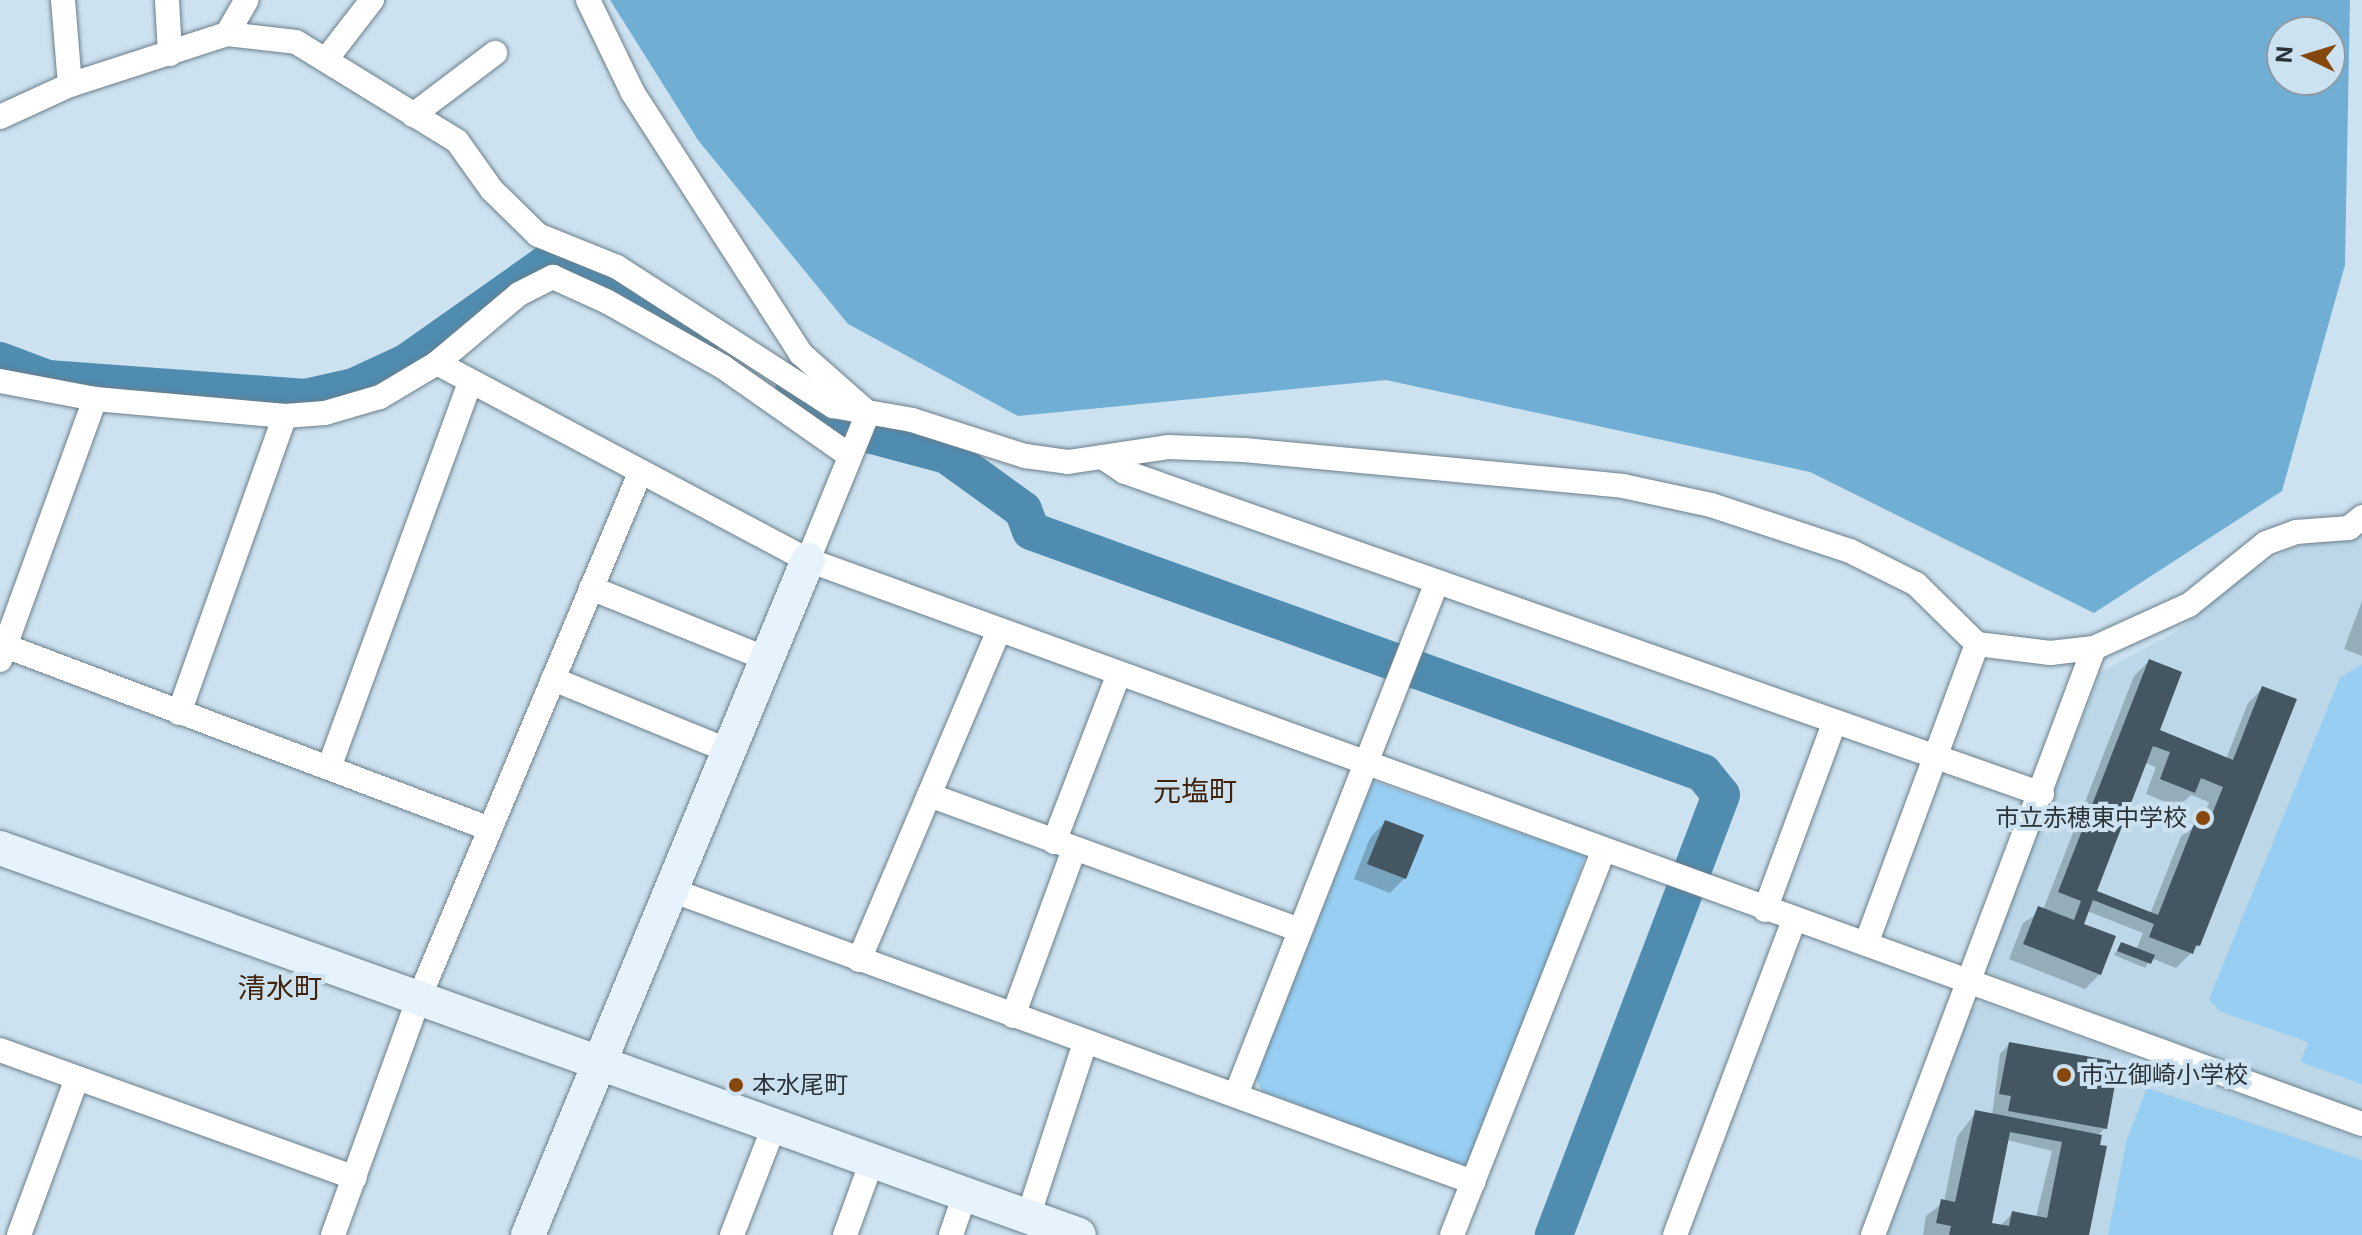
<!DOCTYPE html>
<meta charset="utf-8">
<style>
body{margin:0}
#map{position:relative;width:2362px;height:1235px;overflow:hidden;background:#cde2f0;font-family:Inter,"Noto Sans JP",sans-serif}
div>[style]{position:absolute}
.built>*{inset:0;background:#bbd7e8}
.green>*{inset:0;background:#97cef1}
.forest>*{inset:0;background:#70aed3}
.shadow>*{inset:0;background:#0003}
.river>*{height:38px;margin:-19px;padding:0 19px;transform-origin:19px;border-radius:19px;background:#4f8cb0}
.building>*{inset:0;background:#445661}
.roads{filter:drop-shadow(0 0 2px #6b7e8a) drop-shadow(0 0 2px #6b7e8a)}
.street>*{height:24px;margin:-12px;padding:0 12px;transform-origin:12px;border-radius:12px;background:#fff}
.secondary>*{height:34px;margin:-17px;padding:0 17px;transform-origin:17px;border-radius:17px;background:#e6f3fc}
.dots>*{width:22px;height:22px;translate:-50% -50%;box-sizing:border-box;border:4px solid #cde2f0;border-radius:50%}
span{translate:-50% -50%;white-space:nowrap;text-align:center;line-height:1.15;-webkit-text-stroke:8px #cde2f0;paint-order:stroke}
.poi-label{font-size:24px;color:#2b3338}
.right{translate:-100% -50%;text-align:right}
.left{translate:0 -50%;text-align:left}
.quarter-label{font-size:28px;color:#412208}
.north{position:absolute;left:2266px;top:16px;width:80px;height:80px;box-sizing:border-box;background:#cde2f0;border:2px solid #8c9ca6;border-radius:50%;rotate:274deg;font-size:22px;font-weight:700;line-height:32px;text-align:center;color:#2b3338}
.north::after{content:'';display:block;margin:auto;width:28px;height:36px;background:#86470c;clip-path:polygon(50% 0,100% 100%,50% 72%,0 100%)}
</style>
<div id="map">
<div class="built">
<div style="clip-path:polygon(2362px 532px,2362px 1111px,1991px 974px,1985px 965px,2101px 672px,2174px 633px,2253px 570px,2292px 548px,2320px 541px,2351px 541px)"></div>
<div style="clip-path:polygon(1982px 1002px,2362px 1139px,2362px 1235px,1884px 1235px,1969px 1011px)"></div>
</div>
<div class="green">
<div style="clip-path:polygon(2362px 664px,2362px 1084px,2301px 1062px,2308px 1042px,2219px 1011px,2209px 999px,2340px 678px)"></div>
<div style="clip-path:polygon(1373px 781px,1585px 856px,1477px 1159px,1462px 1166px,1262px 1091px,1256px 1078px)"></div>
<div style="clip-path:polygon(2147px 1088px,2362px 1160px,2362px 1235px,2108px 1235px,2127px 1139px)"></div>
</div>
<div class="forest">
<div style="clip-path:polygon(evenodd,610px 0,2350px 0,2345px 265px,2282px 491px,2094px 613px,1810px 472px,1386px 380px,1018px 416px,848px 324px,698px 140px,610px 0,2282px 32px,2330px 32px,2330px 80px,2282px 80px,2282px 32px)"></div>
</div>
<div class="shadow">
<div style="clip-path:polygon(2362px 601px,2362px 656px,2344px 649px)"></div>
<div style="clip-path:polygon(evenodd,2149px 661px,2157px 731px,2226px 759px,2248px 703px,2263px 688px,2199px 945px,2176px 968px,2151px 958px,2145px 968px,2114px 955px,2121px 944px,2136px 950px,2143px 933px,2087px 911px,2081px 925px,2100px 974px,2085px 989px,2009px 959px,2023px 923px,2043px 910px,2134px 676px,2149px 661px,2145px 763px,2156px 767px,2146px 794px,2178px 807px,2191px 795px,2209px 802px,2201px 823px,2181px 836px,2150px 914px,2094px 892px,2145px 763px)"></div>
<div style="clip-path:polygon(1385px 822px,1405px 878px,1390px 893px,1354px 879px,1370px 838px)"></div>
<div style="clip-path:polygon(evenodd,2009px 1044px,2105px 1128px,2097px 1136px,2087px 1235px,1923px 1235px,1926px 1216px,1944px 1202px,1957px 1137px,1976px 1112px,1992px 1115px,2000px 1054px,2009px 1044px,2007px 1140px,2052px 1151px,2036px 1217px,2013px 1213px,2000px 1226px,1990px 1224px,2007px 1140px)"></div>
</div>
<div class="river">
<div style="left:0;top:361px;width:51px;rotate:20.6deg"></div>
<div style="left:48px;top:379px;width:258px;rotate:4.2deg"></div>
<div style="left:305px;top:398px;width:50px;rotate:-12.7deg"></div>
<div style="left:354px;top:387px;width:57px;rotate:-24.8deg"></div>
<div style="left:406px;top:363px;width:175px;rotate:-35.2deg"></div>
<div style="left:549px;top:262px;width:83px;rotate:19.7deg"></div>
<div style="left:627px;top:290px;width:90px;rotate:29.4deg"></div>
<div style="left:794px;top:392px;width:70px;rotate:32.8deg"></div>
<div style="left:853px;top:430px;width:97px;rotate:14.9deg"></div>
<div style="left:947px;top:455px;width:94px;rotate:35.9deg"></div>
<div style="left:1023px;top:510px;width:22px;rotate:69deg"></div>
<div style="left:1031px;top:531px;width:714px;rotate:19.8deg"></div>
<div style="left:1703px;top:773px;width:28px;rotate:51deg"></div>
<div style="left:1721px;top:795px;width:471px;rotate:110.8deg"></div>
</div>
<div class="building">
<div style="clip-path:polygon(evenodd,2149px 659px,2182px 672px,2160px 730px,2233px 760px,2262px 686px,2297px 699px,2200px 946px,2196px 945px,2193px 954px,2149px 937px,2154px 924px,2093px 900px,2084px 924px,2116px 936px,2101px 975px,2023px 944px,2038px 906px,2074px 920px,2081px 901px,2058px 892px,2149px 659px,2153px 746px,2170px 752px,2160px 779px,2195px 793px,2201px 778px,2223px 787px,2208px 824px,2196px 819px,2158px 915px,2097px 891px,2153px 746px)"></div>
<div style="clip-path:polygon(1385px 820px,1424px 835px,1406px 879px,1367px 864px)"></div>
<div style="clip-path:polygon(2121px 942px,2155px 955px,2151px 964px,2117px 951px)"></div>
<div style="clip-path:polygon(2009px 1042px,2119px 1062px,2107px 1129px,2008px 1111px,2011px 1096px,1999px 1094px)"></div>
<div style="clip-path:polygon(evenodd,1975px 1110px,2102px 1135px,2100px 1145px,2107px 1146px,2089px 1235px,1949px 1235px,1951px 1226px,1936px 1223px,1941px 1199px,1955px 1202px,1975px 1110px,2010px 1132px,2062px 1142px,2047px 1218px,2012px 1211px,2009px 1226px,1992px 1223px,2010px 1132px)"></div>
</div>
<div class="roads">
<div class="street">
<div style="left:63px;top:0;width:85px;rotate:85.3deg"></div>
<div style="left:167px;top:0;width:54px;rotate:86.8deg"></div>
<div style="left:588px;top:0;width:103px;rotate:64.2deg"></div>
<div style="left:633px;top:93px;width:310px;rotate:57.2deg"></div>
<div style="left:801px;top:354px;width:89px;rotate:41.4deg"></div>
<div style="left:227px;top:34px;width:39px;rotate:-60deg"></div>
<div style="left:328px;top:57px;width:72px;rotate:-52.3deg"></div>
<div style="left:413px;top:115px;width:103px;rotate:-37.1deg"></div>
<div style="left:0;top:117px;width:77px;rotate:-24.6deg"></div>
<div style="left:70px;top:85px;width:165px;rotate:-18deg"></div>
<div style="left:227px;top:34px;width:69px;rotate:6.6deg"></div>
<div style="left:296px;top:42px;width:189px;rotate:31.6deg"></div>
<div style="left:457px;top:141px;width:60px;rotate:54.5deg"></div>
<div style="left:492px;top:190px;width:64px;rotate:44.4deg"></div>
<div style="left:538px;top:235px;width:85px;rotate:22.1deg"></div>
<div style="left:617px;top:267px;width:257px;rotate:32.8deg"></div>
<div style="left:833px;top:406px;width:80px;rotate:10deg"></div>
<div style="left:912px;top:420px;width:119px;rotate:17.7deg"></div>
<div style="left:1025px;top:456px;width:43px;rotate:7.9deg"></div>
<div style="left:1068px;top:462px;width:101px;rotate:-8.5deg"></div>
<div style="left:1168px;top:447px;width:76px;rotate:2.3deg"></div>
<div style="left:1244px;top:450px;width:381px;rotate:5.4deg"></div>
<div style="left:1623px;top:486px;width:90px;rotate:12.2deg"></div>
<div style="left:1711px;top:505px;width:146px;rotate:18.3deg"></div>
<div style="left:1850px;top:551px;width:74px;rotate:26.6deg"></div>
<div style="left:1916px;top:584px;width:86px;rotate:44.5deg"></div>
<div style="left:1977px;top:644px;width:74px;rotate:7deg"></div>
<div style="left:2050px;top:653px;width:44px;rotate:-6.5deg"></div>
<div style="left:2094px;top:648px;width:104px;rotate:-24.4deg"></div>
<div style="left:2189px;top:605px;width:99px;rotate:-38.8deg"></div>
<div style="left:2266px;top:543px;width:32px;rotate:-20deg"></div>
<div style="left:2296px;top:532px;width:53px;rotate:-4.3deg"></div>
<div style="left:2349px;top:528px;width:17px;rotate:-40deg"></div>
<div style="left:437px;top:363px;width:420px;rotate:28deg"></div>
<div style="left:808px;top:560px;width:1653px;rotate:19.95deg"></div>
<div style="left:0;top:381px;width:97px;rotate:10.7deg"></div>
<div style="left:95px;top:399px;width:191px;rotate:5.1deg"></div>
<div style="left:285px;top:416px;width:40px;rotate:-4.3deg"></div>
<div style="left:325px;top:413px;width:57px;rotate:-16.2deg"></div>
<div style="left:380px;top:397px;width:66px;rotate:-30.8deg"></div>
<div style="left:437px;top:363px;width:107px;rotate:-40.1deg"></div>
<div style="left:519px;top:294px;width:38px;rotate:-27deg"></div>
<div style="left:553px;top:277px;width:58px;rotate:24.4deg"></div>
<div style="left:606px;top:301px;width:134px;rotate:29.4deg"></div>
<div style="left:723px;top:367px;width:155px;rotate:35deg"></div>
<div style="left:1104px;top:458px;width:25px;rotate:34deg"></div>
<div style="left:1125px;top:472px;width:972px;rotate:19.35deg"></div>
<div style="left:808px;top:560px;width:159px;rotate:-67.8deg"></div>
<div style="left:591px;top:588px;width:190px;rotate:22deg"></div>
<div style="left:0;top:644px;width:524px;rotate:20.68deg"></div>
<div style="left:0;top:660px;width:278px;rotate:-70deg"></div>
<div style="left:553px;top:679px;width:190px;rotate:22.2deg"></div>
<div style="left:179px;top:713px;width:315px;rotate:-70.4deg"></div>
<div style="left:330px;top:765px;width:407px;rotate:-69.9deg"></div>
<div style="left:929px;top:795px;width:393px;rotate:20deg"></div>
<div style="left:1054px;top:842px;width:178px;rotate:-68.9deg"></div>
<div style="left:671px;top:890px;width:854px;rotate:20.01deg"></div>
<div style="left:1765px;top:910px;width:199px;rotate:-69.7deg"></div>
<div style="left:1866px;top:944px;width:320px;rotate:-69.7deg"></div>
<div style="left:859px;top:960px;width:356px;rotate:-67deg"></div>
<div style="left:1013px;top:1016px;width:178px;rotate:-69.9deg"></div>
<div style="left:0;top:1050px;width:377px;rotate:19.8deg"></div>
<div style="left:1237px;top:1092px;width:548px;rotate:-68.59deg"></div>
<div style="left:1028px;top:1217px;width:183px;rotate:-71.9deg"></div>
<div style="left:19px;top:1235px;width:167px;rotate:-69.7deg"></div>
<div style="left:333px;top:1235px;width:252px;rotate:-70.1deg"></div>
<div style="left:419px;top:998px;width:570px;rotate:-67.17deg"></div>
<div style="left:732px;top:1235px;width:117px;rotate:-68.9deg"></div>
<div style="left:845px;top:1235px;width:79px;rotate:-70deg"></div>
<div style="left:951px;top:1235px;width:43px;rotate:-71.1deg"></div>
<div style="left:1452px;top:1235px;width:414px;rotate:-68.5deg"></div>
<div style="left:1675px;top:1235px;width:337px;rotate:-69.3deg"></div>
<div style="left:1873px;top:1235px;width:627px;rotate:-69.37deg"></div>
</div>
<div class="secondary">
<div style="left:0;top:848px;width:1146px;rotate:19.73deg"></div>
<div style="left:528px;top:1235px;width:731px;rotate:-67.47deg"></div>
</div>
</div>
<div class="dots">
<div style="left:2203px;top:818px;background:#86470c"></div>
<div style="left:2064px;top:1075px;background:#86470c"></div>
<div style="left:736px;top:1085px;background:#86470c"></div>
</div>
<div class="poi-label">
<span class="right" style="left:2187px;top:818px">市立赤穂東中学校</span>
<span class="left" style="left:2080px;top:1075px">市立御崎小学校</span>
<span class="left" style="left:752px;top:1085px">本水尾町</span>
</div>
<div class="quarter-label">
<span style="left:1195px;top:791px">元塩町</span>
<span style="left:280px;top:988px">清水町</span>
</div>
<div class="north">N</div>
</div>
